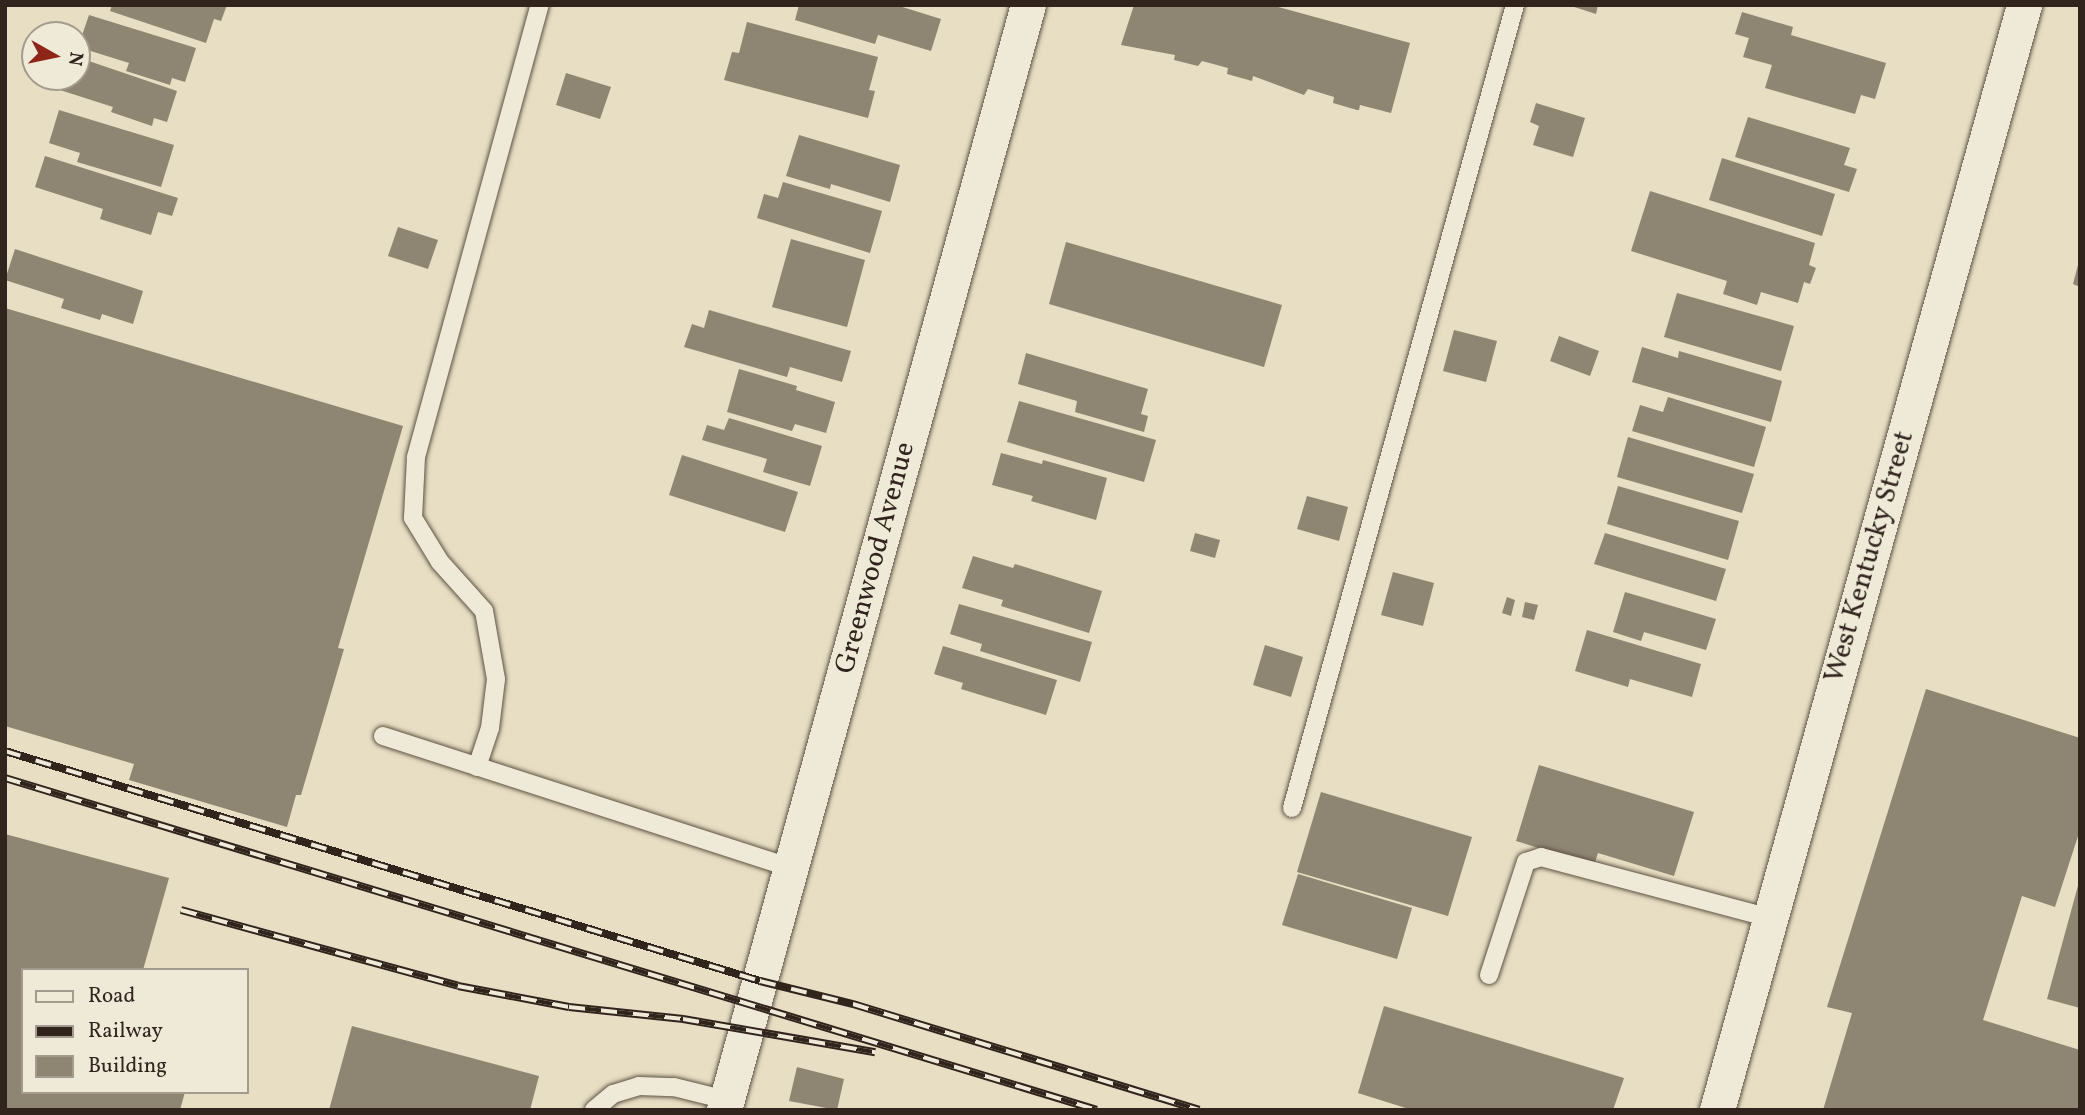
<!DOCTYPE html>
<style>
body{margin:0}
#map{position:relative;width:2085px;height:1115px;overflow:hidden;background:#e7dec3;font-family:Vollkorn,serif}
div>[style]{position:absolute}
.building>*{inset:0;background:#8f8573}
.roads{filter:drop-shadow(0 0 2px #5e5246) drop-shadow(0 0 2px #5e5246)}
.lane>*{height:18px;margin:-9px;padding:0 9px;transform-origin:9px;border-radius:9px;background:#efead8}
.street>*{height:35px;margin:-17.5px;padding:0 17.5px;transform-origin:17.5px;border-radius:17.5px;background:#efead8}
.rail>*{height:8px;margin-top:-4px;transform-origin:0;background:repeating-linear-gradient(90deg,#efead8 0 16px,#30241d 0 32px);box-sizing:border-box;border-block:2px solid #30241d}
span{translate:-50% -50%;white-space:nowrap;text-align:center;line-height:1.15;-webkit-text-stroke:5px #efead8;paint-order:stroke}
.street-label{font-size:28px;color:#30241d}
.frame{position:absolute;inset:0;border:7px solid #30241d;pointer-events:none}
.legend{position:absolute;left:21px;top:968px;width:228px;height:126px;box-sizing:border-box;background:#efead8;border:2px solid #a39b8d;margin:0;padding:9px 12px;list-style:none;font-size:21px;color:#30241d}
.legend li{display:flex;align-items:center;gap:14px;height:35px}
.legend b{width:35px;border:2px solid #a39b8d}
.north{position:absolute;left:21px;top:21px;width:70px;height:70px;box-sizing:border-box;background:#efead8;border:2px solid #a39b8d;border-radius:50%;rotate:99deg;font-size:19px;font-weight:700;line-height:28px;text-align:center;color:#30241d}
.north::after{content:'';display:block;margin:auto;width:24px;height:32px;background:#8f2418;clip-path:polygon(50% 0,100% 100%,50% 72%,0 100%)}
</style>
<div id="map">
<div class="building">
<div style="clip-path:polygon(112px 5px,227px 5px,221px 21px,214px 19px,206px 43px,110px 11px)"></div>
<div style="clip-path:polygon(799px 5px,896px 5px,941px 19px,931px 51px,878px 35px,875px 44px,795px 20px)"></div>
<div style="clip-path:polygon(1134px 5px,1271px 5px,1410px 43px,1391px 113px,1360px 105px,1359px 110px,1357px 110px,1333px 103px,1334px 97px,1308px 89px,1304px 95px,1253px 76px,1252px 81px,1227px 74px,1228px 68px,1217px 65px,1202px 61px,1198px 66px,1174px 60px,1175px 55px,1121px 45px)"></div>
<div style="clip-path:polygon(1568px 5px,1598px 5px,1596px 14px)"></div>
<div style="clip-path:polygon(1742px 12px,1793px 27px,1791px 35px,1886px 63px,1875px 99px,1861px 95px,1855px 114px,1765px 88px,1772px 65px,1743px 57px,1749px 38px,1735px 34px)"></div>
<div style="clip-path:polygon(89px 15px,196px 48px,185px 82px,172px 78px,170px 85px,126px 71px,129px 63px,78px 47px)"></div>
<div style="clip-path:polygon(747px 22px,878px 57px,869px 90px,875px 91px,868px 118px,724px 80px,732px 52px,739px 53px)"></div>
<div style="clip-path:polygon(77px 57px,177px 91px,167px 122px,154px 118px,152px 126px,111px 112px,113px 107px,60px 90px,64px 77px,77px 77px)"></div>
<div style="clip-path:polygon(566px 73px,611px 87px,600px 119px,556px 105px)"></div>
<div style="clip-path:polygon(1536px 103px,1585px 118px,1573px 157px,1533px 145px,1539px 126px,1530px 122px)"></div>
<div style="clip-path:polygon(59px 110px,174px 145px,161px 187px,77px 162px,80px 153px,49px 143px)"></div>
<div style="clip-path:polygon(1748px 117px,1850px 148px,1844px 165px,1857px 169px,1849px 192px,1735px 157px)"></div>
<div style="clip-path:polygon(799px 135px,900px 165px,890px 202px,831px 184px,830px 189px,786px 176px)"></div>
<div style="clip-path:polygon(45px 156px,178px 198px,172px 216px,158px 212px,151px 235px,100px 219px,103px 209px,35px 187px)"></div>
<div style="clip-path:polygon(1722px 158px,1835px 194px,1822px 236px,1709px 200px)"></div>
<div style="clip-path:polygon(783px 182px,882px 211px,870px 253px,757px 218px,764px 194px,778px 198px)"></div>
<div style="clip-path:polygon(1650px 191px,1815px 243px,1809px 265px,1816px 268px,1810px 284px,1804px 282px,1798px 303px,1761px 292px,1757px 305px,1723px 294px,1727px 281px,1631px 251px)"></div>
<div style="clip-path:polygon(398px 227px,438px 240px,428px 269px,388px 256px)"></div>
<div style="clip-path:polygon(791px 239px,865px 260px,847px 327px,772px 307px)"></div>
<div style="clip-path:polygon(1066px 242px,1282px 305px,1264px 367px,1049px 304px)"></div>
<div style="clip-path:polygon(15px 249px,143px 291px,133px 324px,102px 314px,100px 320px,61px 308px,64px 299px,5px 280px)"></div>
<div style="clip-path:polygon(2079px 261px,2080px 261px,2080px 287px,2073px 284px)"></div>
<div style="clip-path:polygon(1677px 293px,1794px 326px,1781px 371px,1664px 337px)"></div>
<div style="clip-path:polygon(5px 308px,403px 426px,338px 648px,344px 649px,301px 795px,296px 795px,287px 827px,129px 780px,134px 764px,5px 726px)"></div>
<div style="clip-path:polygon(709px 310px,851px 351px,842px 382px,790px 367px,787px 377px,684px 347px,692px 324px,704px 328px)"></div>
<div style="clip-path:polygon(1454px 330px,1497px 341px,1486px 382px,1443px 371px)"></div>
<div style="clip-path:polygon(1559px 336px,1599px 351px,1590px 376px,1550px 361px)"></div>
<div style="clip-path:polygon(1642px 347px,1678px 358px,1679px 351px,1782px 381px,1771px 422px,1632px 382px)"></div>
<div style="clip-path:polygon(1026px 353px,1148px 389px,1141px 414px,1148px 416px,1144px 432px,1075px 412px,1077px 401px,1018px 384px)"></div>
<div style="clip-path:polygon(739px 369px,797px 386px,796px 390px,835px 402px,826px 433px,795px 424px,792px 431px,727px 412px)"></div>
<div style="clip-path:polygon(1668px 397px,1766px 427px,1754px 467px,1632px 431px,1640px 405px,1663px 412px)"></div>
<div style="clip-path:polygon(1019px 401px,1156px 440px,1144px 482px,1007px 442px)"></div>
<div style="clip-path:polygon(729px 418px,822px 446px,810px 486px,763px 472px,767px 459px,702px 440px,707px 425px,724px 430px)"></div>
<div style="clip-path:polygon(1628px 437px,1754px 474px,1742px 513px,1617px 477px)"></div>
<div style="clip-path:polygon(1001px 453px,1042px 464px,1043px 460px,1107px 478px,1096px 520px,1031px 501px,1033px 496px,992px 485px)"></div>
<div style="clip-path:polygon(682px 455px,798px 492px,785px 532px,669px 495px)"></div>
<div style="clip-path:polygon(1618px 486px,1739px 521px,1728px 560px,1607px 524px)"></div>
<div style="clip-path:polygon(1307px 496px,1348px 507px,1339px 541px,1297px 529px)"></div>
<div style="clip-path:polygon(1195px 533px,1220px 540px,1215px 558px,1190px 551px)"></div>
<div style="clip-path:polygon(1605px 533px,1726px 569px,1716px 601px,1594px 564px)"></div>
<div style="clip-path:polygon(973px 556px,1013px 568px,1015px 564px,1102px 591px,1089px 633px,1001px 606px,1003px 600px,962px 588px)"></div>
<div style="clip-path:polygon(1393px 572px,1434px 583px,1423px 626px,1381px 615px)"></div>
<div style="clip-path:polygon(1625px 592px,1716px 619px,1706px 650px,1644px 632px,1641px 641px,1613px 632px)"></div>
<div style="clip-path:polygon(1507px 597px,1515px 600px,1511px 616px,1502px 613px)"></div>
<div style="clip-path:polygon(1525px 602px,1538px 605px,1534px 620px,1522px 617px)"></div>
<div style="clip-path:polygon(959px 604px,1092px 642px,1080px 682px,980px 651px,982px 644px,950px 634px)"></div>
<div style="clip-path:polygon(1587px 630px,1701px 664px,1692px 697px,1630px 679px,1628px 687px,1575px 671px)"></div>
<div style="clip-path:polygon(1265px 645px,1303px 657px,1291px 697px,1253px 685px)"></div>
<div style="clip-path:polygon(943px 646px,1057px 680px,1046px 715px,961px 689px,963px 683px,934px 674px)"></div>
<div style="clip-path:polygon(1926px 689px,2080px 738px,2080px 830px,2055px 907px,2022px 896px,1983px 1020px,2080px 1050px,2080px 1110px,1823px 1110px,1852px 1013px,1827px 1007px)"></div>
<div style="clip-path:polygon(1539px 765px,1694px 812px,1674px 876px,1598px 853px,1594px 865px,1516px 841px)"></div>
<div style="clip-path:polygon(1321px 792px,1472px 837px,1448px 916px,1297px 872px)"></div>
<div style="clip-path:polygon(5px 834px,169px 878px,143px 970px,23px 970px,23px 1092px,185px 1092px,180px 1110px,5px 1110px)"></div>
<div style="clip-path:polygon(1298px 874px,1412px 908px,1397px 959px,1282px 925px)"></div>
<div style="clip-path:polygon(2079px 882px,2080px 882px,2080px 1008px,2047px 999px)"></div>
<div style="clip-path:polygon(1384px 1006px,1624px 1078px,1613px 1110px,1412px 1110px,1358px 1093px)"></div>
<div style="clip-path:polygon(352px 1026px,539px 1076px,530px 1110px,329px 1110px)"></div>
<div style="clip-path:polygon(797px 1067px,844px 1079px,837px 1110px,789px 1101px)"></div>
</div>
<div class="roads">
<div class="lane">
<div style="left:383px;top:736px;width:429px;rotate:17.9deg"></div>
<div style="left:477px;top:767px;width:41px;rotate:-71.6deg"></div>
<div style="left:490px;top:728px;width:49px;rotate:-83deg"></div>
<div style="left:496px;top:679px;width:69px;rotate:-100deg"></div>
<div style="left:484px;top:611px;width:66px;rotate:-131.9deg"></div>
<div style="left:440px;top:562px;width:52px;rotate:-121.5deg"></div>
<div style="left:413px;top:518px;width:61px;rotate:-87.2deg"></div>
<div style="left:416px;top:457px;width:469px;rotate:-74.7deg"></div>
<div style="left:1292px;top:808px;width:833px;rotate:-74.48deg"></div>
<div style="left:1489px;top:975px;width:119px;rotate:-71.9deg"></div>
<div style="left:1526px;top:862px;width:16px;rotate:-18deg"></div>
<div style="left:1541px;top:857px;width:237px;rotate:14.9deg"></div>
<div style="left:594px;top:1110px;width:25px;rotate:-40deg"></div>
<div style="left:613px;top:1094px;width:27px;rotate:-17deg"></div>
<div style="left:639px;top:1086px;width:35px;rotate:2deg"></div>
<div style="left:674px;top:1087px;width:54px;rotate:14deg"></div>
</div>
<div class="street">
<div style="left:724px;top:1110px;width:1146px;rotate:-74.62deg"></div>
<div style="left:1717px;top:1110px;width:1147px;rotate:-74.47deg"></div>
</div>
</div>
<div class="rail">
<div style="left:5px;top:751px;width:789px;rotate:16.94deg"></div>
<div style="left:760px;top:981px;width:96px;rotate:13.9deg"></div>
<div style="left:853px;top:1004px;width:362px;rotate:17deg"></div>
<div style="left:5px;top:778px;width:1141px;rotate:16.91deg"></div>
<div style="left:181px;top:910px;width:287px;rotate:15.3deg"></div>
<div style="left:458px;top:986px;width:113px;rotate:10.7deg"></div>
<div style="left:569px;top:1007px;width:115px;rotate:6deg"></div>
<div style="left:683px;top:1019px;width:195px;rotate:9.8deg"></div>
</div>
<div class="street-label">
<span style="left:1870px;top:557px;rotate:-74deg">West Kentucky Street</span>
<span style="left:876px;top:558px;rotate:-75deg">Greenwood Avenue</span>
</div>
<div class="frame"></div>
<ul class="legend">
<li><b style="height:9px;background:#efead8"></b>Road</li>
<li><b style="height:9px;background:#30241d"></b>Railway</li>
<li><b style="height:19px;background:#8f8573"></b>Building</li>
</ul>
<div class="north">N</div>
</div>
